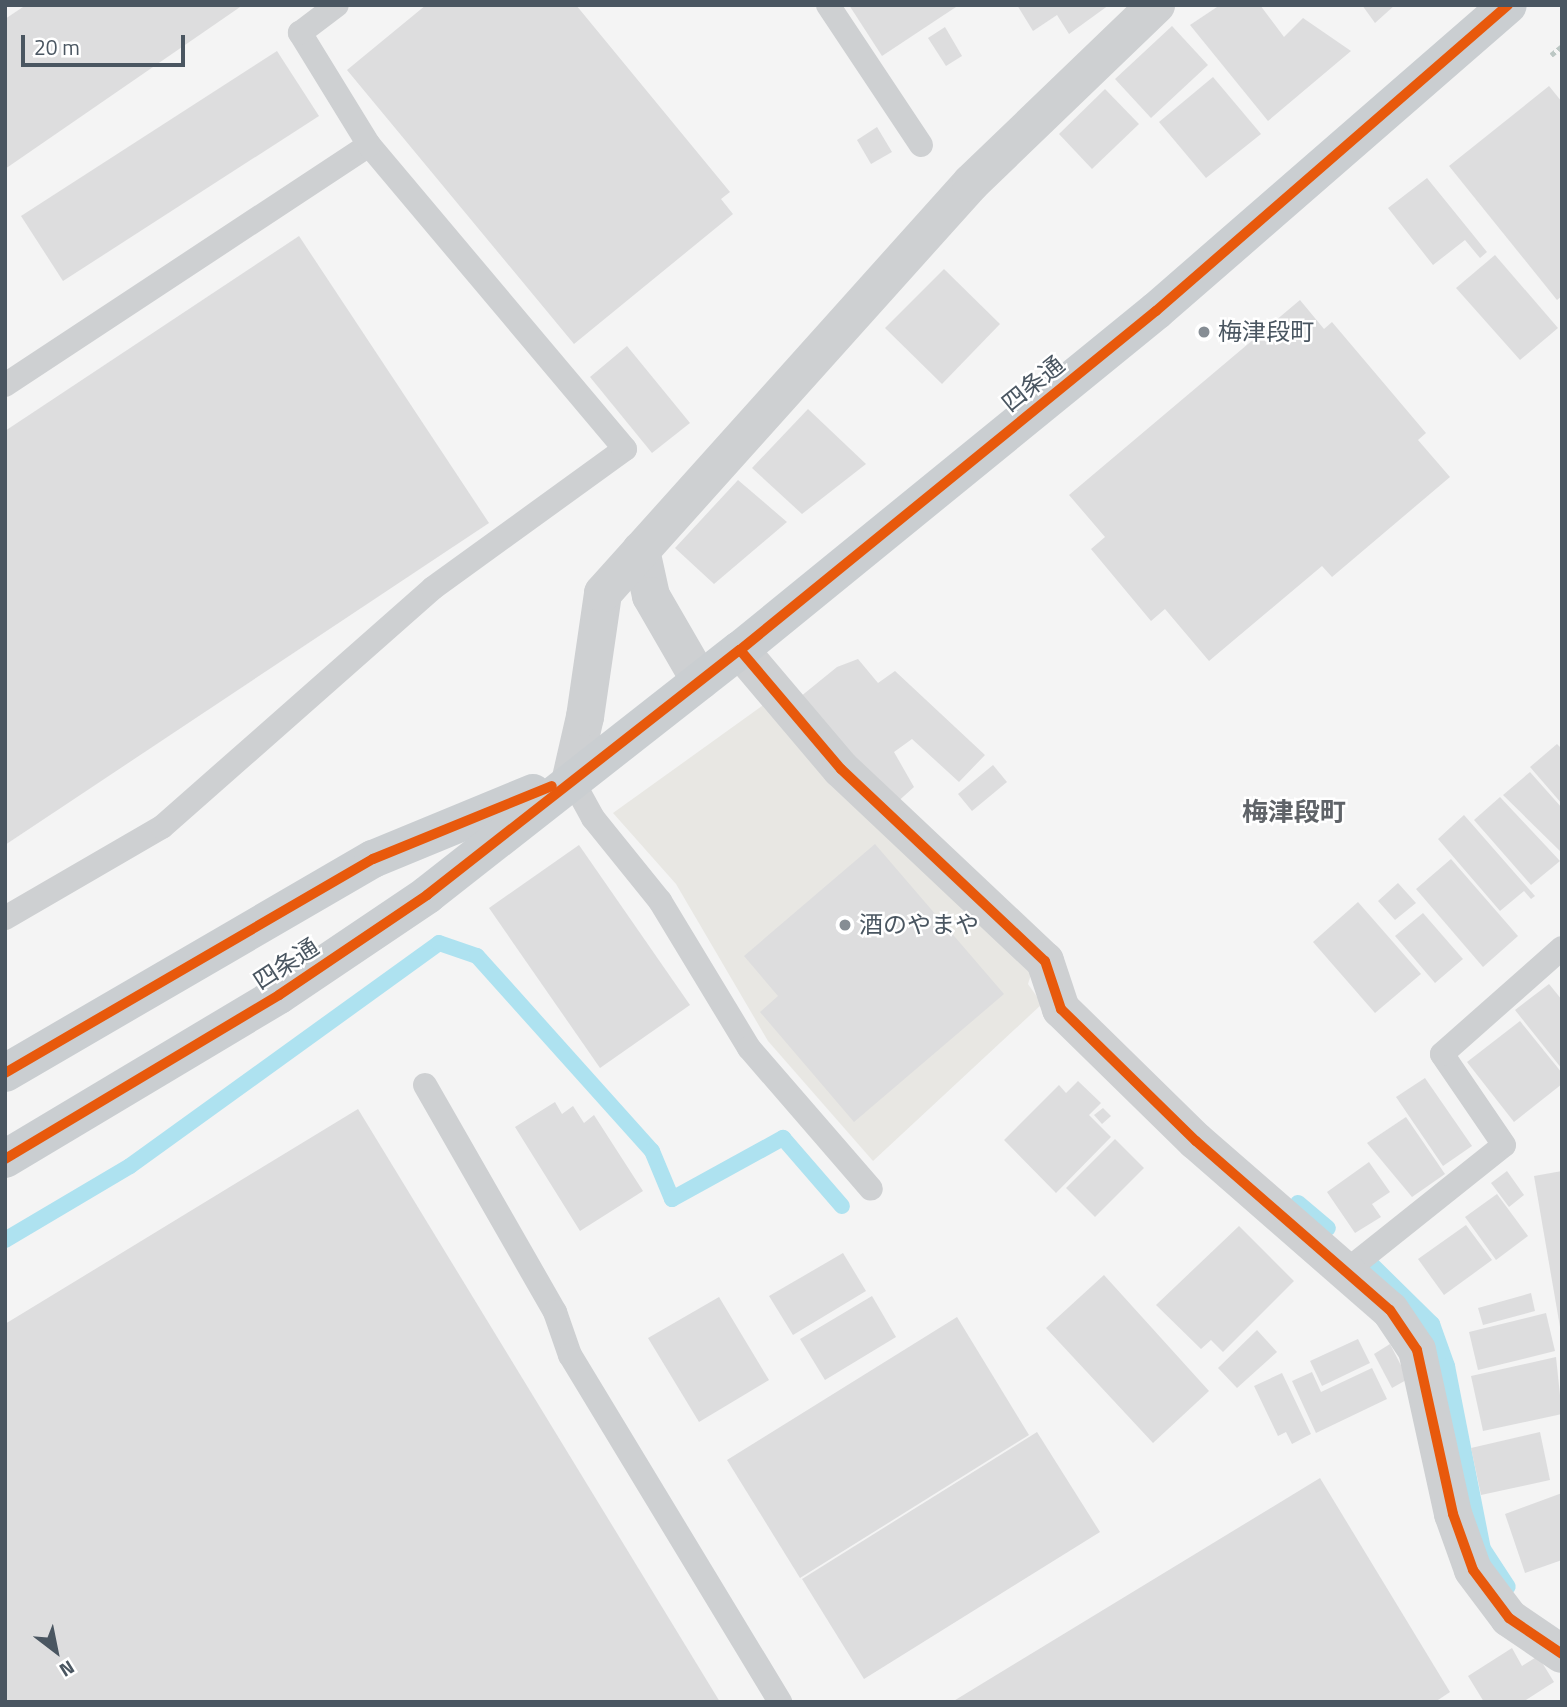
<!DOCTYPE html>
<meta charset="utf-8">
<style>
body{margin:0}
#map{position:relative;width:1567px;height:1707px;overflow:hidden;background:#f4f4f4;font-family:"Titillium Web","Noto Sans JP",sans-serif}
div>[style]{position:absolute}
.commercial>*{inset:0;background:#e8e7e3}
.stream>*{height:16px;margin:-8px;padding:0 8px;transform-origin:8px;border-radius:8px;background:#aee2f0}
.building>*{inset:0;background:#ddddde}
.path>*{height:4.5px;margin-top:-2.25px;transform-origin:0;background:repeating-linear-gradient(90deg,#bcc7c4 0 5px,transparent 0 8.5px)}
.lane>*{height:24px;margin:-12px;padding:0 12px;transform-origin:12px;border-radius:12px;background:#ced0d2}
.street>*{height:38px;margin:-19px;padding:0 19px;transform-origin:19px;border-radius:19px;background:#ced0d2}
.primary>*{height:38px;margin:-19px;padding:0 19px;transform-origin:19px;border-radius:19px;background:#caced1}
.cycleway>*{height:10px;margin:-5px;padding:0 5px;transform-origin:5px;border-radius:5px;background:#e8590c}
.dots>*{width:19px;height:19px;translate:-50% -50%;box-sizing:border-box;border:4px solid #fff;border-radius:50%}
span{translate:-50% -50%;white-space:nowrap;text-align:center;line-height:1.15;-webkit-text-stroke:5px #fff;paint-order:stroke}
.poi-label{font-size:24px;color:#4a5661}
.left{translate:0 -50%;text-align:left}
.street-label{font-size:24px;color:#4a5661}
.neighbourhood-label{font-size:26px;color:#5f6368;font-weight:700}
.frame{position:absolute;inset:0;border:7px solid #4a5661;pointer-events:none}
.north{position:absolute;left:21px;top:1616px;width:70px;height:70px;-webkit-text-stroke:5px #fff;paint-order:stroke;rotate:148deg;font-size:19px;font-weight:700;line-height:28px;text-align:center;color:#4a5661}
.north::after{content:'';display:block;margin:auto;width:24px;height:32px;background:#4a5661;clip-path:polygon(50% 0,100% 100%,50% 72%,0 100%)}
.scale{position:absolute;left:21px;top:35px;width:164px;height:32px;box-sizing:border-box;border:4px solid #4a5661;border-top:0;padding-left:9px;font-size:21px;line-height:24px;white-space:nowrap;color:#4a5661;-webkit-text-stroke:5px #fff;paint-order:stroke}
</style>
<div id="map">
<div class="commercial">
<div style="clip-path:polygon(769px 701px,1034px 965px,1028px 984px,1042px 1004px,873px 1161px,768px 1041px,676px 884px,613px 813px)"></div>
</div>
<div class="stream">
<div style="left:1298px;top:1203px;width:39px;rotate:40deg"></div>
<div style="left:5px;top:1240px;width:145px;rotate:-30.6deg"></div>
<div style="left:130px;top:1166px;width:381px;rotate:-35.8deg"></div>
<div style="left:439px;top:943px;width:40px;rotate:18.9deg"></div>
<div style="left:477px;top:956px;width:262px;rotate:48.1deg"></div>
<div style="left:652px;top:1151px;width:52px;rotate:67.4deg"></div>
<div style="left:672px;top:1199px;width:127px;rotate:-28.8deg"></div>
<div style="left:783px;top:1138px;width:90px;rotate:49.1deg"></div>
<div style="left:1373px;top:1266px;width:83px;rotate:44.5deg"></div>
<div style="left:1432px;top:1324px;width:45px;rotate:70.3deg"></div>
<div style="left:1447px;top:1366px;width:187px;rotate:78.9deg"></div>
<div style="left:1483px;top:1549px;width:45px;rotate:56.7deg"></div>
</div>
<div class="building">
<div style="clip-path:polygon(26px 5px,243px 5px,5px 169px,5px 19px)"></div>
<div style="clip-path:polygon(426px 5px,576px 5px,730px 192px,721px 199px,733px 214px,574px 344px,347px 70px)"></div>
<div style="clip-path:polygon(849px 5px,959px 5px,882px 56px)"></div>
<div style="clip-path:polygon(1017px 5px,1109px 5px,1069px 34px,1057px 15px,1033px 31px)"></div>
<div style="clip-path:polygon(1220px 5px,1260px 5px,1284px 37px,1303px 18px,1351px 51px,1268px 121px,1190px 25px)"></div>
<div style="clip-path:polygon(1362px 5px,1395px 5px,1375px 23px)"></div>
<div style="clip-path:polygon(1172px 26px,1208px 65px,1151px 118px,1115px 79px)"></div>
<div style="clip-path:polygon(945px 27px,962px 56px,946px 66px,928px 38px)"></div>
<div style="clip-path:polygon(277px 51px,319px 116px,63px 281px,21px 216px)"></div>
<div style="clip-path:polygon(1213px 77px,1261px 134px,1206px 178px,1159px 122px)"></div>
<div style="clip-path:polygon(1549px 86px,1562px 102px,1562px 296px,1557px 300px,1449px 166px)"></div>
<div style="clip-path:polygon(1105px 89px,1139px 124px,1092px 169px,1059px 134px)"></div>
<div style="clip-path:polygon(877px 127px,892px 152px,871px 164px,857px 140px)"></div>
<div style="clip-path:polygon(1427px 178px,1487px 252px,1480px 258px,1465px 240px,1433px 265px,1388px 208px)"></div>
<div style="clip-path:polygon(299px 236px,489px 523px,5px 845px,5px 431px)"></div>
<div style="clip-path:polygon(1495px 255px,1558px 328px,1520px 360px,1456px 288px)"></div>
<div style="clip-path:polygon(944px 269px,1000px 324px,942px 384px,885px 328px)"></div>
<div style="clip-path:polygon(1300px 300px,1324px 329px,1332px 322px,1426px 433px,1418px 440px,1450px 477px,1332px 577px,1322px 566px,1209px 661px,1165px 609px,1151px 621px,1091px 549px,1105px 537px,1069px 495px)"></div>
<div style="clip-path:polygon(627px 346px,690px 423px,652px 453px,590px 377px)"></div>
<div style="clip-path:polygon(808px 409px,866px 464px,802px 514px,752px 468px)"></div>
<div style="clip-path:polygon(738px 480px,787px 522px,714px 584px,675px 548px)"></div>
<div style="clip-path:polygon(858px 659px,878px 683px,895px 671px,985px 755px,959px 782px,912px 739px,894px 752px,914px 787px,894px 805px,800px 697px,837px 667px)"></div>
<div style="clip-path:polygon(1557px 744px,1562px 749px,1562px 804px,1530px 767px)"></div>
<div style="clip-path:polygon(993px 765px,1007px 782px,972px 811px,958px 794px)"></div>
<div style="clip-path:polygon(1530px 772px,1562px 808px,1562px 853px,1503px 795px)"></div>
<div style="clip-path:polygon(1500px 797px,1560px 861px,1531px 885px,1474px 820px)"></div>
<div style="clip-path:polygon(1464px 815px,1535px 896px,1531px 899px,1524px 891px,1500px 911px,1438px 839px)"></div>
<div style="clip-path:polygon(875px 844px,1004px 994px,854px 1122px,760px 1012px,778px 996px,744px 956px)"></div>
<div style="clip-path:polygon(579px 845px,690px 1005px,600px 1068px,489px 908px)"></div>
<div style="clip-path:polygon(1451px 859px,1518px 936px,1483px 967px,1416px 889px)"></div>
<div style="clip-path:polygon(1398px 883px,1416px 903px,1395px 920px,1378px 901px)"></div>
<div style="clip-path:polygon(1358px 902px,1421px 974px,1375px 1013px,1313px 942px)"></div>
<div style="clip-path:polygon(1423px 913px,1463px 959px,1435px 983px,1395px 936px)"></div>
<div style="clip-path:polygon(1549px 984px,1562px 1000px,1562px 1069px,1515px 1010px)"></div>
<div style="clip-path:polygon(1520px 1021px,1562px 1073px,1562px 1084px,1514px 1122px,1467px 1062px)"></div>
<div style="clip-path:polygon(1425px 1078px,1472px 1146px,1443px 1166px,1396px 1097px)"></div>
<div style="clip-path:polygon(1078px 1081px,1101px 1103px,1089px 1115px,1111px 1137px,1056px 1193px,1004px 1140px,1059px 1085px,1066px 1093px)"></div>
<div style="clip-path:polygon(555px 1102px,562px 1114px,573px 1106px,584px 1123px,594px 1115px,643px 1191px,580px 1231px,515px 1127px)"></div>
<div style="clip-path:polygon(1103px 1108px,1111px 1116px,1102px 1124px,1094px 1115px)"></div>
<div style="clip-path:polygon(358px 1109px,720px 1702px,5px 1702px,5px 1324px)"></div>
<div style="clip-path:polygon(1406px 1117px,1445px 1174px,1412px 1197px,1367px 1143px)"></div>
<div style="clip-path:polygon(1115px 1139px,1144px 1168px,1095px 1217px,1066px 1188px)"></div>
<div style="clip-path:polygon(1369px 1162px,1390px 1192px,1372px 1204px,1381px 1217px,1355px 1233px,1327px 1192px)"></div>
<div style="clip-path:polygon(1507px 1171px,1524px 1195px,1509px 1207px,1491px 1183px)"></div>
<div style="clip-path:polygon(1562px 1171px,1562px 1326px,1560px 1327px,1534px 1176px)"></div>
<div style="clip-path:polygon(1497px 1194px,1528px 1236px,1496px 1260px,1465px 1217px)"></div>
<div style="clip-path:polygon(1466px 1225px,1492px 1260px,1444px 1295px,1418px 1259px)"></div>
<div style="clip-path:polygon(1239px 1226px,1294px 1281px,1223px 1352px,1211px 1340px,1201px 1349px,1156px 1305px)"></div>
<div style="clip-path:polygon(843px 1253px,866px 1291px,793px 1335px,769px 1296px)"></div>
<div style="clip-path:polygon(1104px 1275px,1209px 1391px,1153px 1443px,1046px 1328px)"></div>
<div style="clip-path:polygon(1531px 1293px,1535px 1311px,1483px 1325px,1478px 1308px)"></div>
<div style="clip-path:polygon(872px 1296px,896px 1337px,825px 1380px,800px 1339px)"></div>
<div style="clip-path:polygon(719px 1297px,769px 1380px,699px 1422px,648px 1338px)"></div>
<div style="clip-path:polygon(1546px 1313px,1555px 1351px,1478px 1370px,1469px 1332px)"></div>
<div style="clip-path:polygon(957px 1317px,1029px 1435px,800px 1578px,727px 1460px)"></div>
<div style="clip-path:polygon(1257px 1330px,1277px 1352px,1237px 1388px,1218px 1368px)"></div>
<div style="clip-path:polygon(1358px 1339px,1370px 1363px,1322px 1386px,1310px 1361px)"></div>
<div style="clip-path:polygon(1390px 1344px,1408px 1379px,1392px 1388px,1374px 1354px)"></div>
<div style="clip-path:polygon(1556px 1357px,1562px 1414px,1483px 1431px,1471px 1376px)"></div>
<div style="clip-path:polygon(1372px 1368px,1387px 1399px,1316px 1433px,1292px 1381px,1312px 1372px,1321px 1392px)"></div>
<div style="clip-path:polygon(1282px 1373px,1311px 1434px,1292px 1444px,1286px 1432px,1278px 1436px,1254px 1386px)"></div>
<div style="clip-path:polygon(1037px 1432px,1100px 1532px,864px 1679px,802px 1579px)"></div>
<div style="clip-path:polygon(1540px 1432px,1550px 1480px,1481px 1495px,1471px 1448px)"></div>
<div style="clip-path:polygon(1320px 1478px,1450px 1692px,1435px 1702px,952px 1702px)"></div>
<div style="clip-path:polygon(1562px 1493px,1562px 1560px,1525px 1573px,1505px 1514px)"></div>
<div style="clip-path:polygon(1512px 1648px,1522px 1666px,1538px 1656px,1554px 1682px,1523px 1702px,1484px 1702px,1468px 1676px)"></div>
</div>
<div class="path">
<div style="left:1551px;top:55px;width:14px;rotate:-39deg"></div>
</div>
<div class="lane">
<div style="left:828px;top:5px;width:168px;rotate:56.4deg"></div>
<div style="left:5px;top:385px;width:436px;rotate:-33.4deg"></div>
<div style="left:571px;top:778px;width:46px;rotate:61.2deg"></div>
<div style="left:593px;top:818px;width:107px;rotate:51.1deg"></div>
<div style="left:660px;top:901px;width:172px;rotate:58.8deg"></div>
<div style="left:749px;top:1048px;width:186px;rotate:49.1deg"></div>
<div style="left:5px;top:918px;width:181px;rotate:-30.1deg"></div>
<div style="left:162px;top:827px;width:361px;rotate:-41.4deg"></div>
<div style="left:433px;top:588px;width:237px;rotate:-35.9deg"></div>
<div style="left:625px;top:449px;width:397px;rotate:-130.1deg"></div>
<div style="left:369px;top:145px;width:132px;rotate:-121.6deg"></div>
<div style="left:300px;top:33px;width:46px;rotate:-37.1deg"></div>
<div style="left:425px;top:1085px;width:262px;rotate:60.2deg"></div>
<div style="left:555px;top:1312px;width:46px;rotate:70.8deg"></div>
<div style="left:570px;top:1355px;width:406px;rotate:58.8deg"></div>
<div style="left:1345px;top:1272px;width:203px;rotate:-38.6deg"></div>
<div style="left:1504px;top:1145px;width:110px;rotate:-124.3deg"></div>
<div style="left:1442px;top:1054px;width:160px;rotate:-41.5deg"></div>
</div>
<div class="street">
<div style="left:641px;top:550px;width:47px;rotate:77.7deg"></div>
<div style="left:651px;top:596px;width:98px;rotate:60deg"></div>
<div style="left:740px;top:650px;width:156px;rotate:49.7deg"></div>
<div style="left:841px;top:769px;width:280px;rotate:43.3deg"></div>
<div style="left:1045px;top:961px;width:51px;rotate:71.6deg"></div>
<div style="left:1061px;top:1009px;width:189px;rotate:44.4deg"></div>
<div style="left:1196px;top:1141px;width:257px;rotate:41.1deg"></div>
<div style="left:1390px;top:1310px;width:48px;rotate:56deg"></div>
<div style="left:1417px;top:1350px;width:168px;rotate:77.6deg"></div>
<div style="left:1453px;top:1514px;width:59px;rotate:70.3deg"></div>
<div style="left:1473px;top:1570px;width:60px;rotate:53.1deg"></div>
<div style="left:1509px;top:1618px;width:64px;rotate:34.2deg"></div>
<div style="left:571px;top:778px;width:63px;rotate:-77.1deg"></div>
<div style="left:585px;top:717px;width:125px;rotate:-81.7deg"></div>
<div style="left:603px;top:593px;width:551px;rotate:-48.09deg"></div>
<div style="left:971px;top:183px;width:257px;rotate:-43.9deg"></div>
</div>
<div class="primary">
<div style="left:5px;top:1073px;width:426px;rotate:-30.2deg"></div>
<div style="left:373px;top:859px;width:173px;rotate:-22.4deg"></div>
<div style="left:5px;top:1159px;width:319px;rotate:-30.9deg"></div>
<div style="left:279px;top:995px;width:179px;rotate:-34deg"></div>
<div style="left:427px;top:895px;width:397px;rotate:-38.1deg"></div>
<div style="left:740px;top:650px;width:537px;rotate:-39.18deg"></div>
<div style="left:1156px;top:311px;width:466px;rotate:-41deg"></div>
</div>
<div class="cycleway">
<div style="left:740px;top:650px;width:156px;rotate:49.7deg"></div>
<div style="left:841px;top:769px;width:280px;rotate:43.3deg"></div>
<div style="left:1045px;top:961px;width:51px;rotate:71.6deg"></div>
<div style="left:1061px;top:1009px;width:189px;rotate:44.4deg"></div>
<div style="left:1196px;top:1141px;width:257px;rotate:41.1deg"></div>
<div style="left:1390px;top:1310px;width:48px;rotate:56deg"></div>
<div style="left:1417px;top:1350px;width:168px;rotate:77.6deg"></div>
<div style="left:1453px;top:1514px;width:59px;rotate:70.3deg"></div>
<div style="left:1473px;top:1570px;width:60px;rotate:53.1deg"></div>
<div style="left:1509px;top:1618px;width:64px;rotate:34.2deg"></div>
<div style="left:5px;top:1073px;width:426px;rotate:-30.2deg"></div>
<div style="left:373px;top:859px;width:193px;rotate:-22.2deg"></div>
<div style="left:5px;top:1159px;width:319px;rotate:-30.9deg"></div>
<div style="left:279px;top:995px;width:179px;rotate:-34deg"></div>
<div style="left:427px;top:895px;width:397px;rotate:-38.1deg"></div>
<div style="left:740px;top:650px;width:537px;rotate:-39.18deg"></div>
<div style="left:1156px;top:311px;width:466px;rotate:-41deg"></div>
</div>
<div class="dots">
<div style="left:1204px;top:332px;background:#868d94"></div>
<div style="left:845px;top:925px;background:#868d94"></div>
</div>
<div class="poi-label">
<span class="left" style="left:1218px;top:332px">梅津段町</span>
<span class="left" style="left:859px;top:925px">酒のやまや</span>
</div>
<div class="street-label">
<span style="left:1033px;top:384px;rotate:-39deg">四条通</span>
<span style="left:286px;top:964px;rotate:-33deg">四条通</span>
</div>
<div class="neighbourhood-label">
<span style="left:1294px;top:812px">梅津段町</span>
</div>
<div class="frame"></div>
<div class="north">N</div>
<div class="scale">20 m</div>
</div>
